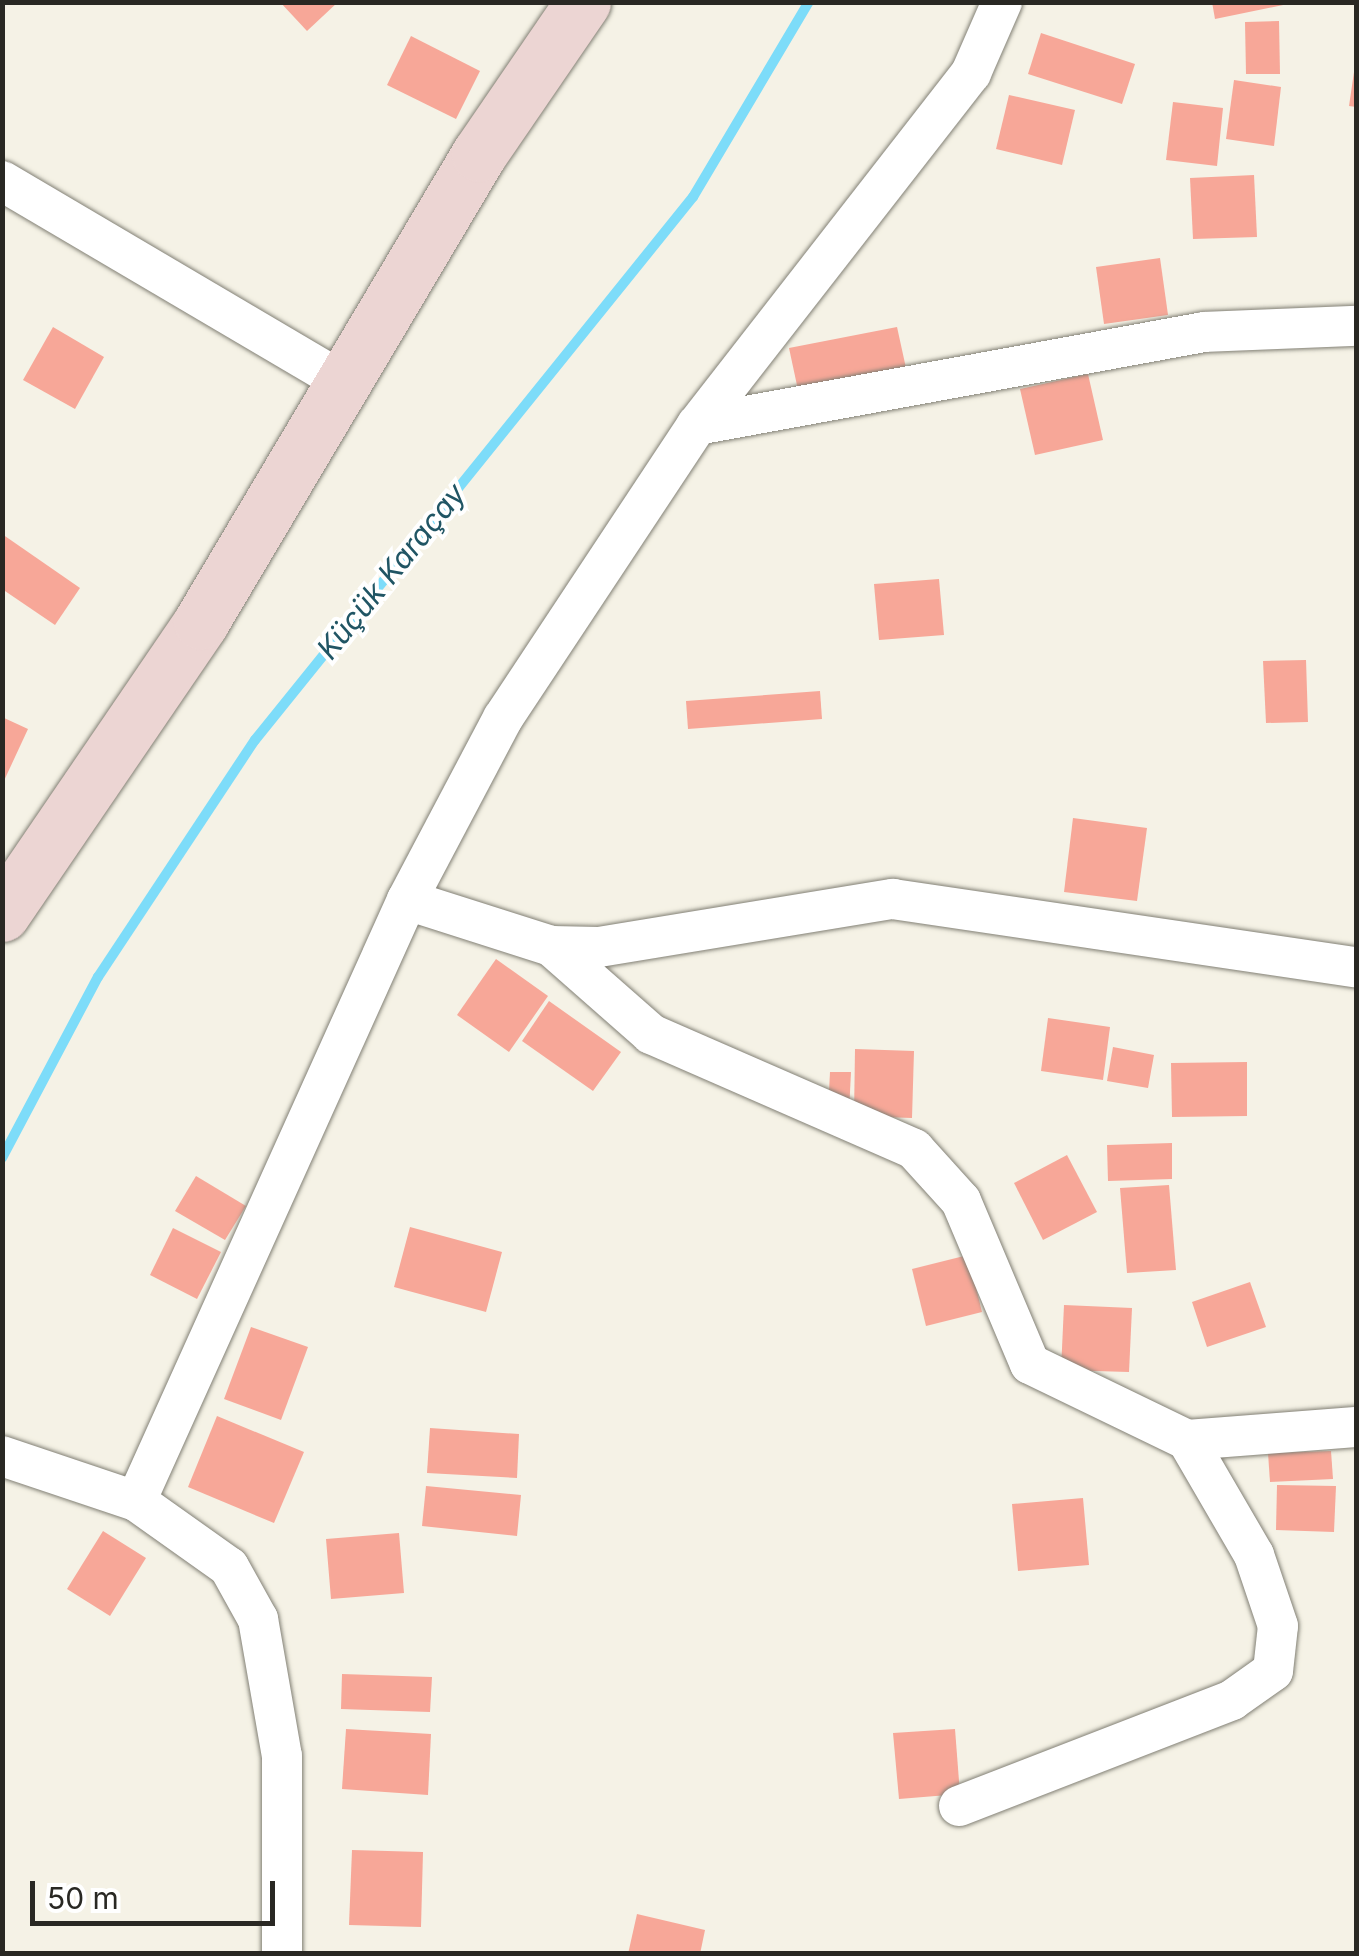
<!DOCTYPE html>
<meta charset="utf-8">
<style>
body{margin:0}
#map{position:relative;width:1359px;height:1956px;overflow:hidden;background:#f5f2e6;font-family:Inter,sans-serif}
div>[style]{position:absolute}
.stream>*{height:10px;margin:-5px;padding:0 5px;transform-origin:5px;border-radius:5px;background:#7ddcf9}
.building>*{inset:0;background:#f7a798}
.roads{filter:drop-shadow(0 0 2px #828075) drop-shadow(0 0 2px #828075)}
.street>*{height:40px;margin:-20px;padding:0 20px;transform-origin:20px;border-radius:20px;background:#fff}
.secondary>*{height:55px;margin:-27.5px;padding:0 27.5px;transform-origin:27.5px;border-radius:27.5px;background:#ecd5d3}
span{translate:-50% -50%;white-space:nowrap;text-align:center;line-height:1.15;-webkit-text-stroke:8px #fff;paint-order:stroke}
.water-label{font-size:30px;color:#205564;font-style:italic}
.frame{position:absolute;inset:0;border:5px solid #292823;pointer-events:none}
.scale{position:absolute;left:30px;top:1881px;width:245px;height:45px;box-sizing:border-box;border:5px solid #292823;border-top:0;padding-left:12px;font-size:30px;line-height:35px;white-space:nowrap;color:#292823;-webkit-text-stroke:8px #fff;paint-order:stroke}
</style>
<div id="map">
<div class="stream">
<div style="left:2px;top:1158px;width:205px;rotate:-62.1deg"></div>
<div style="left:98px;top:977px;width:284px;rotate:-56.5deg"></div>
<div style="left:255px;top:740px;width:698px;rotate:-51.11deg"></div>
<div style="left:693px;top:197px;width:227px;rotate:-59.3deg"></div>
</div>
<div class="building">
<div style="clip-path:polygon(280px 2px,338px 2px,307px 31px)"></div>
<div style="clip-path:polygon(1212px 2px,1288px 2px,1288px 4px,1215px 19px)"></div>
<div style="clip-path:polygon(1279px 21px,1280px 74px,1246px 74px,1245px 22px)"></div>
<div style="clip-path:polygon(1041px 33px,1135px 64px,1122px 104px,1028px 74px)"></div>
<div style="clip-path:polygon(411px 36px,480px 71px,456px 119px,387px 85px)"></div>
<div style="clip-path:polygon(1354px 72px,1356px 72px,1356px 107px,1349px 106px)"></div>
<div style="clip-path:polygon(1234px 80px,1281px 87px,1274px 146px,1226px 139px)"></div>
<div style="clip-path:polygon(1009px 95px,1075px 110px,1062px 165px,996px 149px)"></div>
<div style="clip-path:polygon(1173px 102px,1223px 108px,1217px 166px,1166px 160px)"></div>
<div style="clip-path:polygon(1254px 175px,1257px 237px,1193px 239px,1190px 178px)"></div>
<div style="clip-path:polygon(1160px 258px,1168px 315px,1104px 324px,1096px 267px)"></div>
<div style="clip-path:polygon(53px 327px,104px 357px,75px 409px,23px 380px)"></div>
<div style="clip-path:polygon(897px 327px,906px 368px,798px 390px,789px 348px)"></div>
<div style="clip-path:polygon(1088px 374px,1103px 440px,1035px 455px,1020px 389px)"></div>
<div style="clip-path:polygon(2px 534px,80px 588px,55px 625px,2px 589px)"></div>
<div style="clip-path:polygon(939px 579px,944px 635px,879px 640px,874px 584px)"></div>
<div style="clip-path:polygon(1306px 660px,1308px 722px,1266px 723px,1263px 661px)"></div>
<div style="clip-path:polygon(820px 691px,822px 719px,688px 729px,686px 701px)"></div>
<div style="clip-path:polygon(2px 717px,28px 729px,2px 785px)"></div>
<div style="clip-path:polygon(1073px 818px,1147px 828px,1137px 901px,1064px 892px)"></div>
<div style="clip-path:polygon(496px 959px,548px 996px,509px 1052px,457px 1015px)"></div>
<div style="clip-path:polygon(549px 1001px,621px 1052px,593px 1091px,522px 1041px)"></div>
<div style="clip-path:polygon(1048px 1018px,1110px 1027px,1103px 1080px,1041px 1071px)"></div>
<div style="clip-path:polygon(1113px 1047px,1154px 1055px,1148px 1088px,1107px 1081px)"></div>
<div style="clip-path:polygon(855px 1049px,914px 1051px,912px 1118px,854px 1116px)"></div>
<div style="clip-path:polygon(1247px 1062px,1247px 1116px,1172px 1117px,1171px 1063px)"></div>
<div style="clip-path:polygon(830px 1072px,851px 1072px,849px 1112px,828px 1111px)"></div>
<div style="clip-path:polygon(1172px 1143px,1172px 1179px,1108px 1181px,1107px 1145px)"></div>
<div style="clip-path:polygon(1067px 1155px,1097px 1212px,1043px 1240px,1014px 1183px)"></div>
<div style="clip-path:polygon(196px 1176px,246px 1206px,225px 1240px,175px 1211px)"></div>
<div style="clip-path:polygon(1169px 1185px,1176px 1270px,1127px 1273px,1120px 1188px)"></div>
<div style="clip-path:polygon(410px 1227px,502px 1252px,486px 1312px,394px 1287px)"></div>
<div style="clip-path:polygon(173px 1228px,221px 1252px,197px 1299px,150px 1275px)"></div>
<div style="clip-path:polygon(968px 1255px,982px 1312px,926px 1326px,912px 1269px)"></div>
<div style="clip-path:polygon(1250px 1282px,1266px 1327px,1207px 1347px,1192px 1302px)"></div>
<div style="clip-path:polygon(1064px 1305px,1132px 1308px,1129px 1372px,1061px 1370px)"></div>
<div style="clip-path:polygon(251px 1327px,308px 1347px,281px 1420px,224px 1399px)"></div>
<div style="clip-path:polygon(217px 1416px,304px 1452px,274px 1523px,188px 1487px)"></div>
<div style="clip-path:polygon(430px 1428px,519px 1434px,517px 1478px,427px 1473px)"></div>
<div style="clip-path:polygon(1331px 1451px,1333px 1479px,1270px 1482px,1268px 1453px)"></div>
<div style="clip-path:polygon(1277px 1485px,1336px 1486px,1334px 1532px,1276px 1530px)"></div>
<div style="clip-path:polygon(426px 1486px,521px 1495px,517px 1536px,422px 1526px)"></div>
<div style="clip-path:polygon(1083px 1498px,1089px 1565px,1018px 1571px,1012px 1504px)"></div>
<div style="clip-path:polygon(103px 1531px,146px 1558px,110px 1616px,67px 1589px)"></div>
<div style="clip-path:polygon(399px 1533px,404px 1593px,331px 1599px,326px 1539px)"></div>
<div style="clip-path:polygon(342px 1674px,432px 1677px,430px 1712px,341px 1709px)"></div>
<div style="clip-path:polygon(346px 1729px,431px 1734px,428px 1795px,342px 1789px)"></div>
<div style="clip-path:polygon(955px 1729px,960px 1794px,899px 1799px,893px 1733px)"></div>
<div style="clip-path:polygon(352px 1850px,423px 1852px,421px 1927px,349px 1925px)"></div>
<div style="clip-path:polygon(637px 1914px,705px 1930px,700px 1954px,628px 1954px)"></div>
</div>
<div class="roads">
<div class="street">
<div style="left:2px;top:181px;width:394px;rotate:30.5deg"></div>
<div style="left:697px;top:425px;width:515px;rotate:-10.39deg"></div>
<div style="left:1204px;top:332px;width:152px;rotate:-2.3deg"></div>
<div style="left:407px;top:900px;width:151px;rotate:17.7deg"></div>
<div style="left:551px;top:946px;width:48px;rotate:1.2deg"></div>
<div style="left:599px;top:947px;width:298px;rotate:-9.3deg"></div>
<div style="left:893px;top:899px;width:468px;rotate:8.4deg"></div>
<div style="left:551px;top:946px;width:133px;rotate:41.3deg"></div>
<div style="left:651px;top:1034px;width:287px;rotate:23.6deg"></div>
<div style="left:914px;top:1149px;width:70px;rotate:47.9deg"></div>
<div style="left:961px;top:1201px;width:177px;rotate:67.1deg"></div>
<div style="left:1030px;top:1364px;width:174px;rotate:25.8deg"></div>
<div style="left:1187px;top:1440px;width:169px;rotate:-4.4deg"></div>
<div style="left:2px;top:1456px;width:141px;rotate:18.6deg"></div>
<div style="left:136px;top:1501px;width:114px;rotate:35.4deg"></div>
<div style="left:229px;top:1567px;width:60px;rotate:60.9deg"></div>
<div style="left:258px;top:1619px;width:139px;rotate:80.1deg"></div>
<div style="left:282px;top:1756px;width:198px;rotate:90deg"></div>
<div style="left:136px;top:1501px;width:659px;rotate:-65.73deg"></div>
<div style="left:407px;top:900px;width:206px;rotate:-62.2deg"></div>
<div style="left:503px;top:718px;width:351px;rotate:-56.5deg"></div>
<div style="left:697px;top:425px;width:446px;rotate:-52.1deg"></div>
<div style="left:971px;top:73px;width:77px;rotate:-66.4deg"></div>
<div style="left:959px;top:1806px;width:293px;rotate:-21.2deg"></div>
<div style="left:1232px;top:1700px;width:50px;rotate:-35.3deg"></div>
<div style="left:1273px;top:1671px;width:45px;rotate:-83.7deg"></div>
<div style="left:1278px;top:1626px;width:75px;rotate:-108.7deg"></div>
<div style="left:1254px;top:1555px;width:133px;rotate:-120.2deg"></div>
</div>
<div class="secondary">
<div style="left:2px;top:914px;width:353px;rotate:-55.7deg"></div>
<div style="left:201px;top:622px;width:544px;rotate:-59.29deg"></div>
<div style="left:479px;top:154px;width:184px;rotate:-55.6deg"></div>
</div>
</div>
<div class="water-label">
<span style="left:391px;top:571px;rotate:-51deg">Küçük Karaçay</span>
</div>
<div class="frame"></div>
<div class="scale">50 m</div>
</div>
